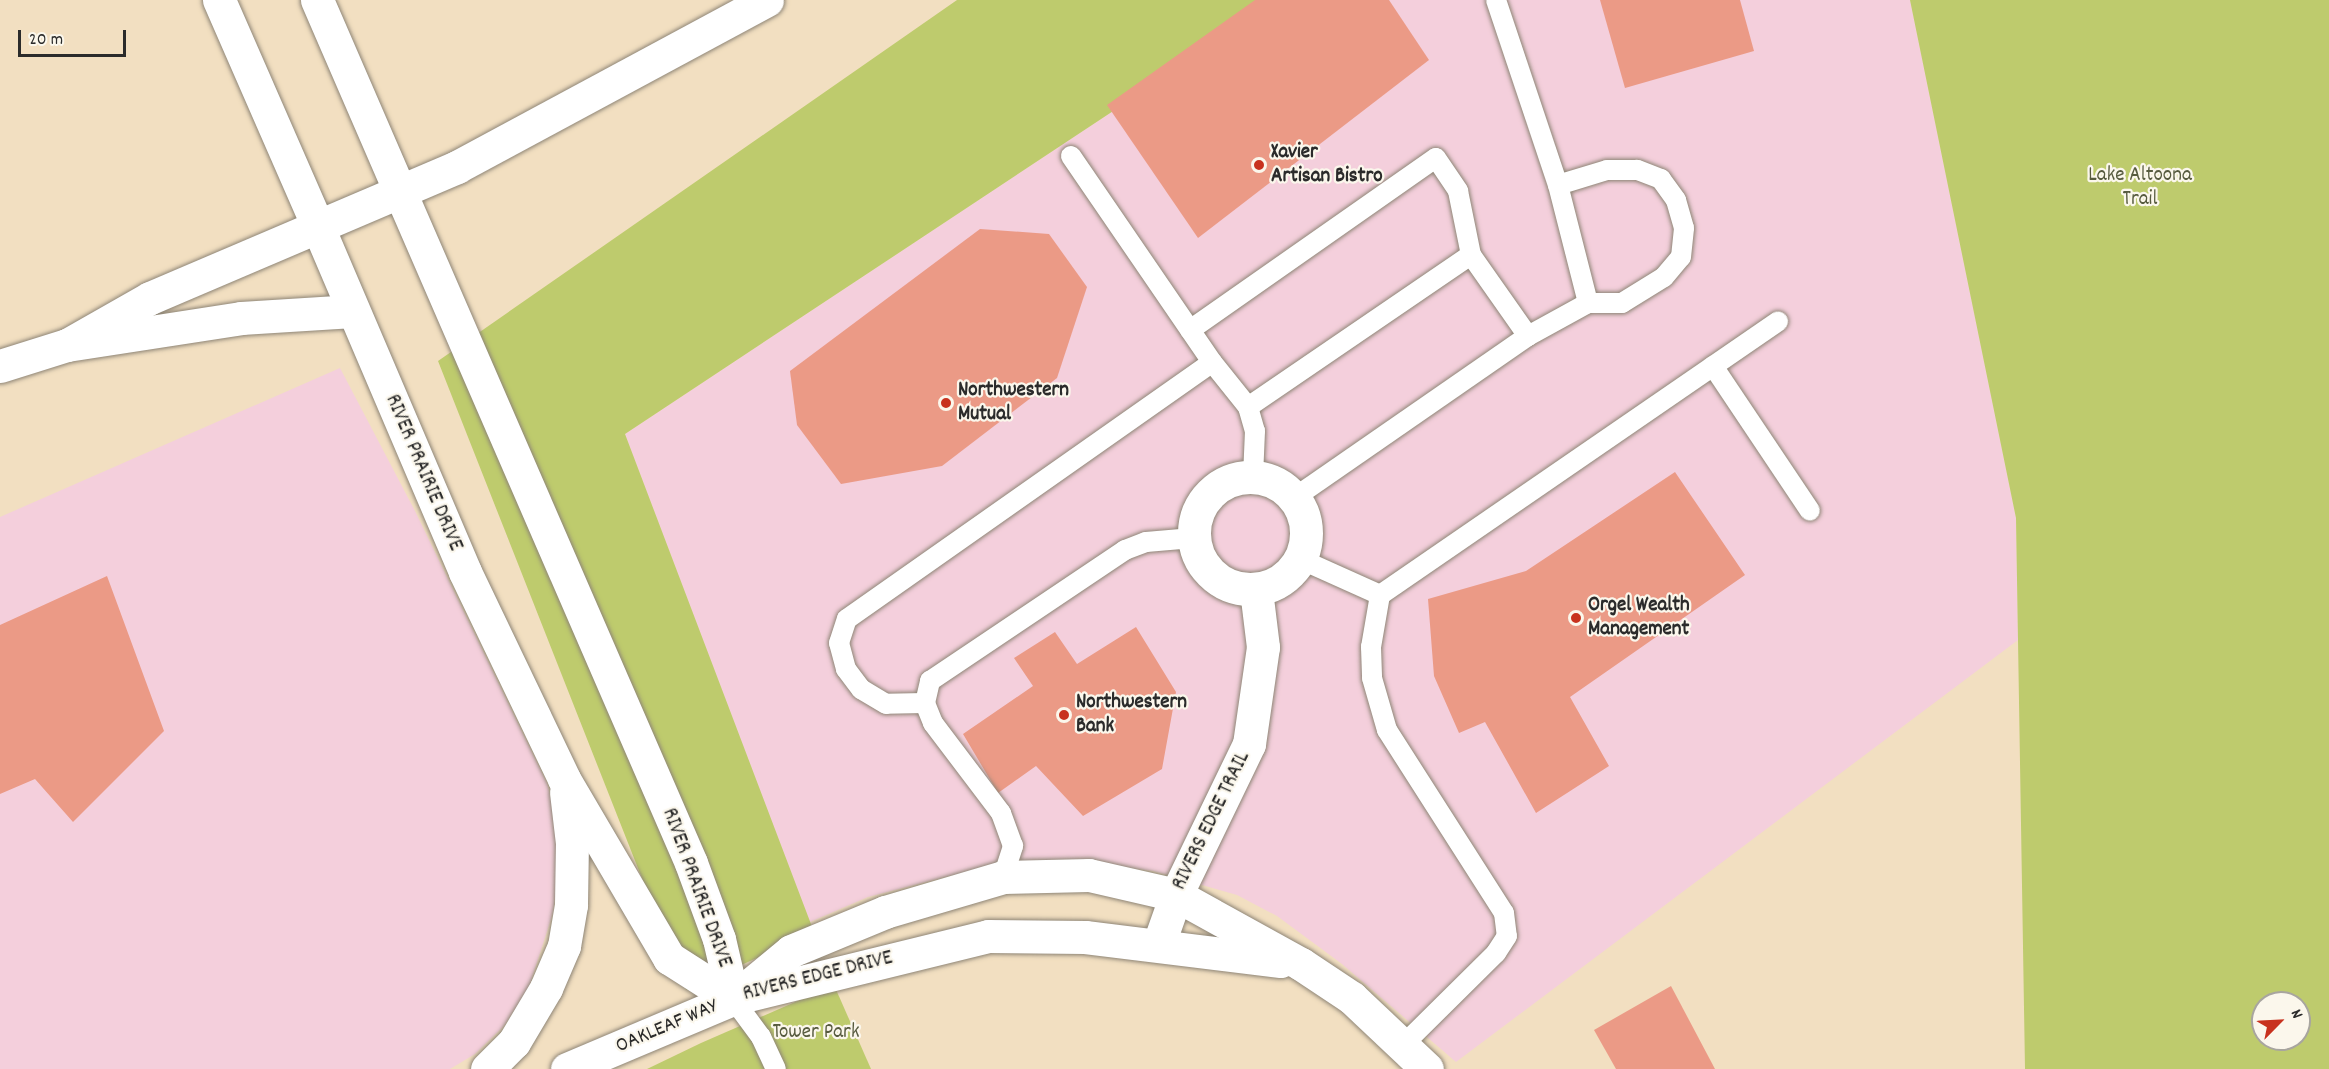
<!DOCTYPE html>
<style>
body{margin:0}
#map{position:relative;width:2329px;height:1069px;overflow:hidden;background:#f2dfc1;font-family:Dekko,sans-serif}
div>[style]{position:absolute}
.built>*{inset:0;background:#f4cfdc}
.green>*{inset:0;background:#becb6d}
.building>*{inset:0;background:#eb9a86}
.roads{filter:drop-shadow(0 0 2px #8e8576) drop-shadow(0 0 2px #8e8576)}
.service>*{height:20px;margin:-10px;padding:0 10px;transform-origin:10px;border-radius:10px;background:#fff}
.minor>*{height:33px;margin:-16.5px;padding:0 16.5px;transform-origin:16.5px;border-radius:16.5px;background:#fff}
.minor>.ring{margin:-16.5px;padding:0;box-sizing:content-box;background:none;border:33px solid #fff;border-radius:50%}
.tertiary>*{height:33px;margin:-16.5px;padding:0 16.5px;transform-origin:16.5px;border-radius:16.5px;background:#fff}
.secondary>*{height:33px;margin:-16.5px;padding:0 16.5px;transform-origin:16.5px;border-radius:16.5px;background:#fff}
.motorway>*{height:33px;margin:-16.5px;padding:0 16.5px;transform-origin:16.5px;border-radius:16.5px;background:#fff}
.dots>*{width:16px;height:16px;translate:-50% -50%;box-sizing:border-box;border:3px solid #fbf7ec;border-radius:50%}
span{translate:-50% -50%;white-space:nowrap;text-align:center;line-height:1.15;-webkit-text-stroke:4.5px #fbf7ec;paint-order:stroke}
.poi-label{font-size:21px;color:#2b2b2b;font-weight:700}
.left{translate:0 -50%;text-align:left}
.park-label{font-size:21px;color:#575b3f}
.street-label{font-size:21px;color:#2b2b2b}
.north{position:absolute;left:2251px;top:991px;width:60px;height:60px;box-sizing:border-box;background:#fbf7ec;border:2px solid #a8a59f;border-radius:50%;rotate:66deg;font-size:16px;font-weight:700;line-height:24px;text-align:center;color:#2b2b2b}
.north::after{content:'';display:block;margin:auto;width:21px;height:27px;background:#c8321e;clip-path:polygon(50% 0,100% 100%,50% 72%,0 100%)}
.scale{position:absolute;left:18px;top:30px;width:108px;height:27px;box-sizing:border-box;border:3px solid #2b2b2b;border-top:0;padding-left:8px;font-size:18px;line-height:21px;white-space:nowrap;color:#2b2b2b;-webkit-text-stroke:4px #fbf7ec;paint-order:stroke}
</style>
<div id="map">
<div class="built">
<div style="clip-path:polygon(1281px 0,1910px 0,2016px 518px,2018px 640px,1456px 1062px,1342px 964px,1277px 916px,1237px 895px,1153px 871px,1067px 860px,949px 876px,868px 897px,810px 922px,625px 434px)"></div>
<div style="clip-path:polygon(340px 368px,415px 511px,547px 783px,554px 811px,558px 873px,553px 913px,529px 987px,504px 1026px,475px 1054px,450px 1069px,0 1069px,0 517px)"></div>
</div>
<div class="green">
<div style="clip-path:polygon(957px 0,1281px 0,625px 434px,814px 932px,686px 990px,438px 361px)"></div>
<div style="clip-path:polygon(evenodd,1910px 0,2329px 0,2329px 1069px,2025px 1069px,2016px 518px,1910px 0,2263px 1003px,2299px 1003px,2299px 1039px,2263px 1039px,2263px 1003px)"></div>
<div style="clip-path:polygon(834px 985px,871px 1069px,647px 1069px,701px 1043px)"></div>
</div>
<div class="building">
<div style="clip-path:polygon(1255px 0,1389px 0,1429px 60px,1198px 238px,1107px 105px)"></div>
<div style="clip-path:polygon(1600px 0,1740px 0,1754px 51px,1625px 88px)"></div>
<div style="clip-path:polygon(980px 229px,1049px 234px,1087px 287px,1057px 378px,942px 466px,841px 484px,797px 425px,790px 371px)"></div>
<div style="clip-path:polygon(1675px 472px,1745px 575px,1570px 697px,1609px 766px,1536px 813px,1485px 722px,1459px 733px,1434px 676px,1428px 599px,1526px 571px)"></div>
<div style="clip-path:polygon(107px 576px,164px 731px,73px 822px,35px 779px,0 794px,0 625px)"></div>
<div style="clip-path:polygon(1136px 627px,1176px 692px,1162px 769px,1083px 816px,1036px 766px,998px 793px,963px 734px,1033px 686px,1014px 658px,1055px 632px,1077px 664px)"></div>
<div style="clip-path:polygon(1671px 986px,1715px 1069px,1616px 1069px,1594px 1030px)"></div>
</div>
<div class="roads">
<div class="service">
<div style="left:1496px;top:0;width:195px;rotate:71.5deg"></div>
<div style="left:1071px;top:156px;width:250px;rotate:55.6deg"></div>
<div style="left:1190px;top:330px;width:300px;rotate:-35deg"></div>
<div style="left:1436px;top:158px;width:40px;rotate:56deg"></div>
<div style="left:1458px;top:191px;width:65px;rotate:78.5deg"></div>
<div style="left:1471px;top:255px;width:99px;rotate:54.9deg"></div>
<div style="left:1713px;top:366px;width:174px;rotate:56.2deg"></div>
<div style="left:1248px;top:407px;width:270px;rotate:-34.3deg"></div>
<div style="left:1294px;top:498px;width:285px;rotate:-34.7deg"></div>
<div style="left:1528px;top:336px;width:68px;rotate:-28.8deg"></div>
<div style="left:1588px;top:303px;width:34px"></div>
<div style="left:1622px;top:303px;width:49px;rotate:-31.8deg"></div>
<div style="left:1664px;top:277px;width:26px;rotate:-50deg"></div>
<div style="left:1681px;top:257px;width:29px;rotate:-84deg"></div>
<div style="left:1684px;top:228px;width:29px;rotate:-106deg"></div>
<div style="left:1676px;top:200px;width:26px;rotate:-126deg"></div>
<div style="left:1661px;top:179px;width:26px;rotate:-159deg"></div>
<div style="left:1637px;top:170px;width:30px;rotate:180deg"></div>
<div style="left:1607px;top:170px;width:51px;rotate:163deg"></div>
<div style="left:1558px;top:185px;width:122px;rotate:75.7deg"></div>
<div style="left:1300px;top:559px;width:88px;rotate:24.2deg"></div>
<div style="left:1380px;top:595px;width:483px;rotate:-34.5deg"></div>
<div style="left:1380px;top:595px;width:53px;rotate:99.8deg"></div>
<div style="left:1371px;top:647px;width:31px;rotate:88deg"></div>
<div style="left:1372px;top:678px;width:54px;rotate:73.9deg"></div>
<div style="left:1387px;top:730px;width:217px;rotate:57.4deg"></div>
<div style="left:1504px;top:913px;width:23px;rotate:83deg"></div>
<div style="left:1507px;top:936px;width:20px;rotate:123deg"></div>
<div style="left:1496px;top:953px;width:129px;rotate:135.3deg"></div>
<div style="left:925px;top:703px;width:39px;rotate:179deg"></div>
<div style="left:886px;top:704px;width:29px;rotate:-149deg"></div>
<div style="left:861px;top:689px;width:25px;rotate:-127deg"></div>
<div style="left:846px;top:669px;width:27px;rotate:-105deg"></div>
<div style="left:839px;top:643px;width:25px;rotate:-72deg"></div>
<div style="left:847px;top:619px;width:446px;rotate:-35.1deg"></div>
<div style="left:1212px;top:362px;width:58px;rotate:51.3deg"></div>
<div style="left:1248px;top:407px;width:25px;rotate:74deg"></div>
<div style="left:1255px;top:431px;width:45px;rotate:92.5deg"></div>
<div style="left:1003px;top:877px;width:33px;rotate:-72deg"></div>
<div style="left:1013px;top:846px;width:35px;rotate:-110deg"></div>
<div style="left:1001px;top:813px;width:113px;rotate:-127.1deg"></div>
<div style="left:933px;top:723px;width:22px;rotate:-112deg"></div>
<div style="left:925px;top:703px;width:23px;rotate:-77deg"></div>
<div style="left:930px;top:681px;width:235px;rotate:-33.9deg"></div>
<div style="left:1125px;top:550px;width:22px;rotate:-21deg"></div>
<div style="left:1146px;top:542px;width:47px;rotate:-4.9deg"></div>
<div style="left:733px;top:999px;width:47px;rotate:53.6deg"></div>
<div style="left:761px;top:1037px;width:35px;rotate:65deg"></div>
</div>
<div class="minor">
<div class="ring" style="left:1194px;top:477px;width:79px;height:79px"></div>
<div style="left:1159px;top:943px;width:51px;rotate:-70.5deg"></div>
<div style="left:1176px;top:895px;width:168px;rotate:-64.2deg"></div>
<div style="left:1249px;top:744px;width:98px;rotate:-81.8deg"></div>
<div style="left:1263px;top:647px;width:57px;rotate:-97deg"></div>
<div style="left:736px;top:998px;width:260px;rotate:-13.8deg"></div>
<div style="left:988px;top:936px;width:97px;rotate:0.6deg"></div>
<div style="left:1085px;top:937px;width:197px;rotate:7deg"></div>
<div style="left:733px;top:999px;width:75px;rotate:-39.6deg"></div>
<div style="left:791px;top:951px;width:102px;rotate:-22.5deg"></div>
<div style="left:885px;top:912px;width:123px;rotate:-16.5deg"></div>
<div style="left:1003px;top:877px;width:86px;rotate:-1.3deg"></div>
<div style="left:1089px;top:875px;width:89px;rotate:12.9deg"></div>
<div style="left:1176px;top:895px;width:143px;rotate:28.9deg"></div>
<div style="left:1301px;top:964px;width:61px;rotate:33.7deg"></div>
<div style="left:1352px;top:998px;width:103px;rotate:43.4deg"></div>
</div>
<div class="tertiary">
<div style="left:400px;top:192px;width:731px;rotate:66.55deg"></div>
<div style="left:691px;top:863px;width:81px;rotate:69.8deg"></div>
<div style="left:719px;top:939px;width:62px;rotate:76.9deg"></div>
<div style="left:318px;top:227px;width:375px;rotate:66.9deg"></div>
<div style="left:465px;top:572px;width:229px;rotate:64.4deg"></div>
<div style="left:564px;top:779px;width:208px;rotate:59.6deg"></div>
<div style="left:669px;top:958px;width:76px;rotate:32.6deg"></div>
<div style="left:487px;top:1069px;width:38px;rotate:-45deg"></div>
<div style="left:514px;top:1042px;width:63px;rotate:-59.3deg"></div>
<div style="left:546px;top:988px;width:46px;rotate:-66.8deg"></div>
<div style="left:564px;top:946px;width:42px;rotate:-80.3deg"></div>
<div style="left:571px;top:905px;width:62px;rotate:-89.1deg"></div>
<div style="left:572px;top:843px;width:51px;rotate:-96.7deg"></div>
<div style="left:567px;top:1069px;width:180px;rotate:-22.9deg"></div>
</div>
<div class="secondary">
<div style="left:219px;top:0;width:248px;rotate:66.4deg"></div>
<div style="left:317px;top:0;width:209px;rotate:66.6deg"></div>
</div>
<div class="motorway">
<div style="left:67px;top:345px;width:95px;rotate:-29.5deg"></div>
<div style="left:150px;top:298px;width:334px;rotate:-23.1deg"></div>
<div style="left:457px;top:167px;width:352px;rotate:-28.3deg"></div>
<div style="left:0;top:366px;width:70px;rotate:-17.4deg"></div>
<div style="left:67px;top:345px;width:176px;rotate:-8.8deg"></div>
<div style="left:241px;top:318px;width:112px;rotate:-3.6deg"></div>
</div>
</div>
<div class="dots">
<div style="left:1259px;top:165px;background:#c8321e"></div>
<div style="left:946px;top:403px;background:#c8321e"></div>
<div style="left:1576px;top:618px;background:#c8321e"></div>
<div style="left:1064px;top:715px;background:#c8321e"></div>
</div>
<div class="poi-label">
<span class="left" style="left:1271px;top:165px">Xavier<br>Artisan Bistro</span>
<span class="left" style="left:958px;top:403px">Northwestern<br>Mutual</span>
<span class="left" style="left:1588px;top:618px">Orgel Wealth<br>Management</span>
<span class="left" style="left:1076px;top:715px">Northwestern<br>Bank</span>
</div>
<div class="park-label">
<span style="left:2140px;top:188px">Lake Altoona<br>Trail</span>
<span style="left:816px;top:1033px">Tower Park</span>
</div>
<div class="street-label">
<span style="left:423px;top:473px;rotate:67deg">RIVER PRAIRIE DRIVE</span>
<span style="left:1212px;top:821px;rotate:-64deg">RIVERS EDGE TRAIL</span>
<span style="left:696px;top:888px;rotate:70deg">RIVER PRAIRIE DRIVE</span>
<span style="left:818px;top:977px;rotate:-14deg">RIVERS EDGE DRIVE</span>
<span style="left:667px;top:1027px;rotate:-23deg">OAKLEAF WAY</span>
</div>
<div class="north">N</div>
<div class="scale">20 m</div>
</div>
